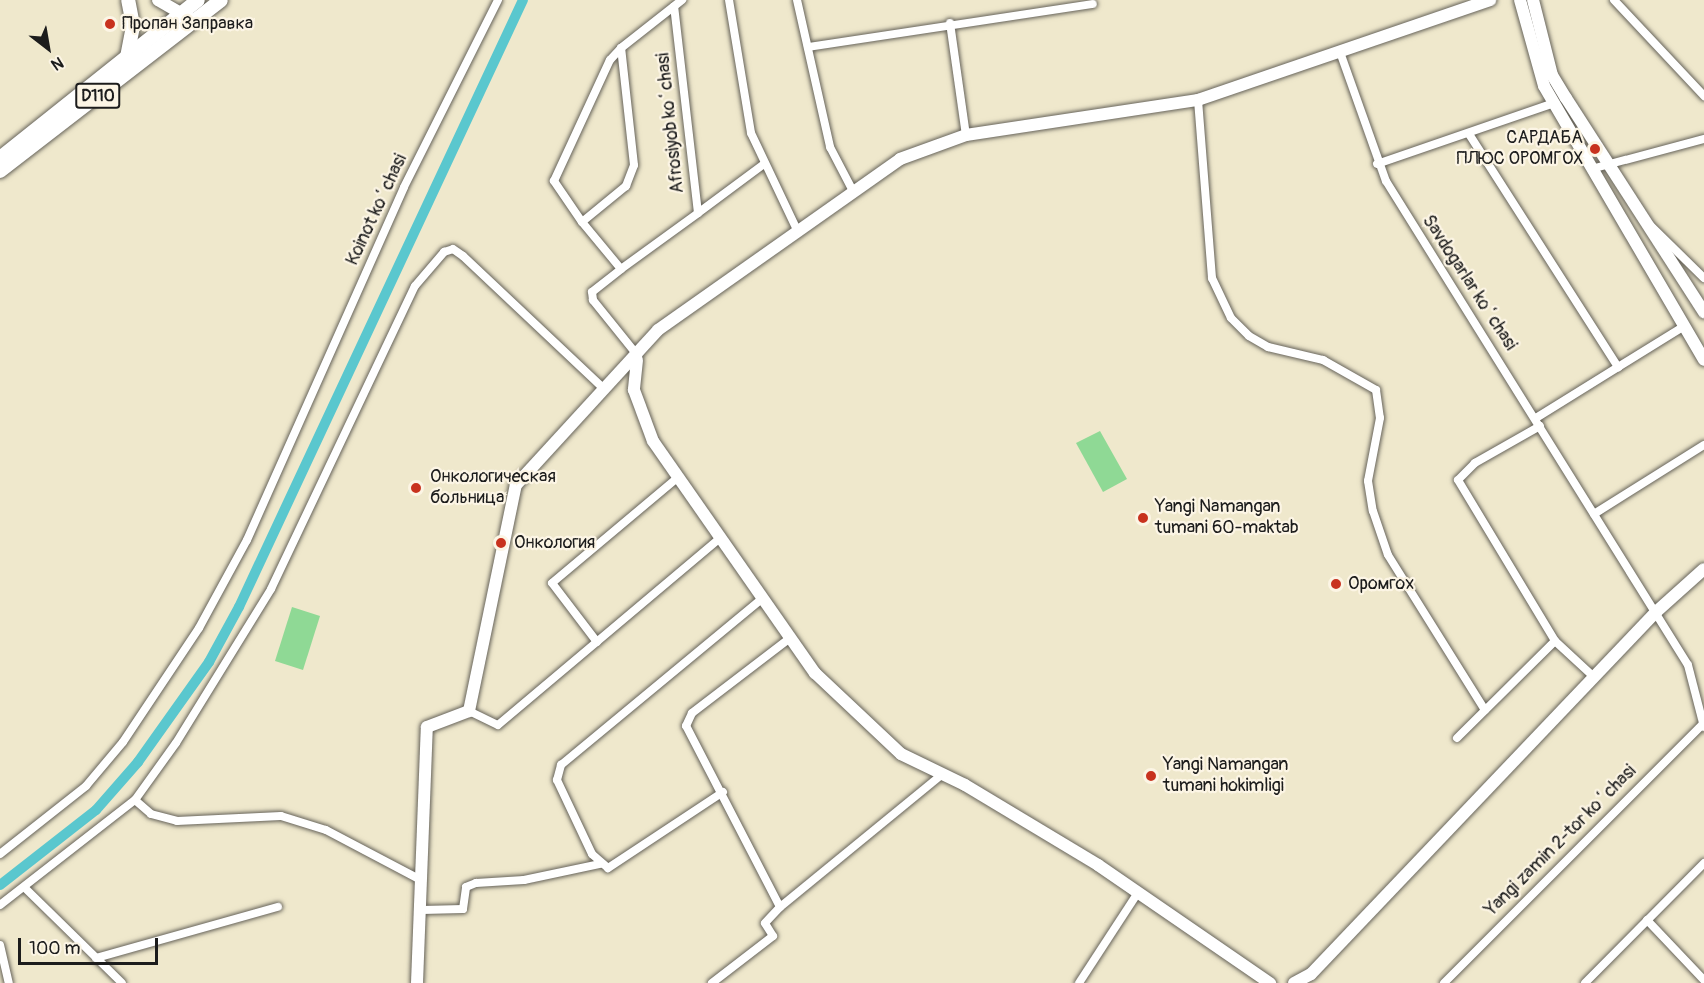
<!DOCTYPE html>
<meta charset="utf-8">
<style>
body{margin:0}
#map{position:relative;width:1704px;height:983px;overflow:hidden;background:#efe8cc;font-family:Pangolin,sans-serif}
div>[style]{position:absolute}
.green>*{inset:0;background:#8fd995}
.canal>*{height:10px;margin:-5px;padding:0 5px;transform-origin:5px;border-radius:5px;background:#5ac7ce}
.roads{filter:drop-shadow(0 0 2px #66635a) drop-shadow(0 0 2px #66635a)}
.street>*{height:8px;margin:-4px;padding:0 4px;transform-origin:4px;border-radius:4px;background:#fff}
.secondary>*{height:12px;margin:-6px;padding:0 6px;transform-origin:6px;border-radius:6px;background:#fff}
.primary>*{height:14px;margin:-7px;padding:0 7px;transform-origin:7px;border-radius:7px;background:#fff}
.dots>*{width:16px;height:16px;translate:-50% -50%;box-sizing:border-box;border:3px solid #fcf5e5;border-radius:50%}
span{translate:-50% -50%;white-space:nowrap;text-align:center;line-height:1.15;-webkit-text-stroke:4.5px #fcf5e5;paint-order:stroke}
.shield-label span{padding:2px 4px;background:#fcf5e5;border:2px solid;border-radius:4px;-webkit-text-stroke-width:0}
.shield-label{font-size:16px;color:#1c1c1c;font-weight:700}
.poi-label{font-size:18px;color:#1c1c1c}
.left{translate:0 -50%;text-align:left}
.right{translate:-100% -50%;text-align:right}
.street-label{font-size:18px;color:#1c1c1c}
.north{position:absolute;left:18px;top:18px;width:60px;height:60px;-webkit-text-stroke:4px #fcf5e5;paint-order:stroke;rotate:149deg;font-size:16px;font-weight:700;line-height:24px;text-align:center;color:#1c1c1c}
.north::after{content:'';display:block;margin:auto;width:21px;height:27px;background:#1c1c1c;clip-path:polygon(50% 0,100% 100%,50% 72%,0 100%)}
.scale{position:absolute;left:18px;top:938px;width:140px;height:27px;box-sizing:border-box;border:3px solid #1c1c1c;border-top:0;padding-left:8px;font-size:18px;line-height:21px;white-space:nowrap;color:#1c1c1c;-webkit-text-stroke:4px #fcf5e5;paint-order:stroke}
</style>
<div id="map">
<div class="green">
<div style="clip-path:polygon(1100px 431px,1127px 479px,1103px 492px,1076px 443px)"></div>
<div style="clip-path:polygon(292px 607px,320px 616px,303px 670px,275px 661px)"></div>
</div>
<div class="canal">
<div style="left:0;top:885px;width:122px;rotate:-38deg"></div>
<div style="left:96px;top:810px;width:64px;rotate:-48.8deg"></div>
<div style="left:138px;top:762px;width:123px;rotate:-54.6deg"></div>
<div style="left:209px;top:662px;width:63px;rotate:-61.4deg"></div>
<div style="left:239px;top:607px;width:670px;rotate:-64.93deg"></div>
</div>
<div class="roads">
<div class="street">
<div style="left:729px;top:0;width:135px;rotate:80.6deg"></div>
<div style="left:751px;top:133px;width:107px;rotate:64.6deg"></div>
<div style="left:797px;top:0;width:151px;rotate:77.3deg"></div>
<div style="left:830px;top:147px;width:50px;rotate:62.4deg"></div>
<div style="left:1614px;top:0;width:132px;rotate:46.8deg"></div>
<div style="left:950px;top:23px;width:113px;rotate:81.9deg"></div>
<div style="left:808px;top:47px;width:288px;rotate:-8.6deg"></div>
<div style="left:1340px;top:52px;width:137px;rotate:70.4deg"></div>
<div style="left:1386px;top:181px;width:570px;rotate:58.04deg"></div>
<div style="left:1688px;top:665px;width:64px;rotate:75.5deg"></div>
<div style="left:1198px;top:100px;width:179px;rotate:85.5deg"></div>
<div style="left:1212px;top:278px;width:44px;rotate:64.6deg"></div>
<div style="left:1231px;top:318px;width:25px;rotate:45deg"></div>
<div style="left:1249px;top:336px;width:22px;rotate:30deg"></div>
<div style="left:1268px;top:347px;width:57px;rotate:13.3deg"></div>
<div style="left:1323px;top:360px;width:61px;rotate:29.5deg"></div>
<div style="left:1376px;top:390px;width:28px;rotate:82deg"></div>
<div style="left:1380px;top:418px;width:64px;rotate:100.8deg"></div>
<div style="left:1368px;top:481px;width:30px;rotate:81deg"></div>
<div style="left:1373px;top:511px;width:46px;rotate:71.2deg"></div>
<div style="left:1388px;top:555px;width:183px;rotate:58deg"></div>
<div style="left:1469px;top:134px;width:277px;rotate:57.4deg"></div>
<div style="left:1377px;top:164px;width:187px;rotate:-19deg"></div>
<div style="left:1595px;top:168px;width:113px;rotate:-14.9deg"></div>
<div style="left:698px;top:213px;width:82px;rotate:-36.6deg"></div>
<div style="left:582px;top:222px;width:50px;rotate:-124.3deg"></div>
<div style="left:554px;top:181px;width:133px;rotate:-65.2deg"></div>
<div style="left:610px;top:60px;width:16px;rotate:-47deg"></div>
<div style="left:1647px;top:222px;width:80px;rotate:44.5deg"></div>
<div style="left:621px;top:269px;width:95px;rotate:-36deg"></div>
<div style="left:698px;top:213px;width:208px;rotate:-96.6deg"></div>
<div style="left:638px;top:356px;width:72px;rotate:-128.8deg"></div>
<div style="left:593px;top:300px;width:8px;rotate:-97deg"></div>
<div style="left:592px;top:292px;width:37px;rotate:-38deg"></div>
<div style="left:621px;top:269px;width:61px;rotate:-129.7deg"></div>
<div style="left:582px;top:222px;width:57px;rotate:-39.3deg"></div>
<div style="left:626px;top:186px;width:22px;rotate:-69deg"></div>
<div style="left:634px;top:165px;width:118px;rotate:-96.3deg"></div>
<div style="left:621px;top:48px;width:78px;rotate:-38.2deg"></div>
<div style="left:1536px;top:418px;width:173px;rotate:-31.8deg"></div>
<div style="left:1540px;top:426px;width:75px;rotate:150.4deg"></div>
<div style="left:1475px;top:463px;width:24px;rotate:135deg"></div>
<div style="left:1458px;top:480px;width:188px;rotate:58.9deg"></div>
<div style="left:1594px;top:514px;width:130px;rotate:-32.1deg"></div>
<div style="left:597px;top:642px;width:74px;rotate:-127.3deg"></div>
<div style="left:552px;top:583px;width:163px;rotate:-40deg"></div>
<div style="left:469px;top:711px;width:32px;rotate:26deg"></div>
<div style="left:498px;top:725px;width:290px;rotate:-40.1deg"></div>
<div style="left:1457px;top:738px;width:138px;rotate:-44.7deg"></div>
<div style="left:1555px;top:641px;width:54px;rotate:42.8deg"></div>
<div style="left:723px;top:792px;width:138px;rotate:146.5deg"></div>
<div style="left:608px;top:868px;width:21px;rotate:-139deg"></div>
<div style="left:592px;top:854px;width:82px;rotate:-115.3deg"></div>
<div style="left:557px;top:780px;width:16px;rotate:-75deg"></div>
<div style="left:561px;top:765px;width:261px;rotate:-39.6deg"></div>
<div style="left:135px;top:800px;width:21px;rotate:41deg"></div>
<div style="left:151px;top:814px;width:27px;rotate:15deg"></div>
<div style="left:177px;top:821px;width:104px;rotate:-2.8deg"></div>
<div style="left:281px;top:816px;width:47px;rotate:17.3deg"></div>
<div style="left:326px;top:830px;width:107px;rotate:27.8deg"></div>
<div style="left:0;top:854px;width:110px;rotate:-38.3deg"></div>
<div style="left:86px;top:786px;width:57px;rotate:-49.9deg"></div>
<div style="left:123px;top:742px;width:137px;rotate:-56.3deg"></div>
<div style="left:199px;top:628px;width:100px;rotate:-61.4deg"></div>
<div style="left:247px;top:540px;width:386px;rotate:-66deg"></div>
<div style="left:404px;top:187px;width:209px;rotate:-63.3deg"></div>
<div style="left:26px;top:889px;width:134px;rotate:44.4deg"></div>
<div style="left:0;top:905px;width:171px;rotate:-37.9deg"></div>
<div style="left:135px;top:800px;width:70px;rotate:-54.3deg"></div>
<div style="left:176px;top:743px;width:181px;rotate:-58.3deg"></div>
<div style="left:271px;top:589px;width:335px;rotate:-64.6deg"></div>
<div style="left:415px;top:286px;width:45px;rotate:-49.5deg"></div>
<div style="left:444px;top:252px;width:9px;rotate:-18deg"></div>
<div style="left:453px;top:249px;width:12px;rotate:35deg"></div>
<div style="left:463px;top:256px;width:195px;rotate:43.3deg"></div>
<div style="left:780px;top:907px;width:204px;rotate:-117.4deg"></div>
<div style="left:686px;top:726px;width:14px;rotate:-65deg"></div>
<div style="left:692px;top:713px;width:123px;rotate:-37.4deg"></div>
<div style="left:422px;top:910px;width:41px;rotate:-1.4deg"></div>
<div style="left:463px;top:909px;width:22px;rotate:-82deg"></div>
<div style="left:466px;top:887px;width:11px;rotate:-22deg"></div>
<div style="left:476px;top:883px;width:48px;rotate:-3.6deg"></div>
<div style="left:524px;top:880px;width:78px;rotate:-11.9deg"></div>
<div style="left:1647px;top:920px;width:83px;rotate:46.5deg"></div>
<div style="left:0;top:945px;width:39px;rotate:77deg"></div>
<div style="left:96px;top:958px;width:189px;rotate:-15.7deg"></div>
<div style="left:712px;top:983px;width:77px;rotate:-37.6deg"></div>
<div style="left:773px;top:936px;width:15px;rotate:-122deg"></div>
<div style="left:765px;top:923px;width:22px;rotate:-47deg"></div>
<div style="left:780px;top:907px;width:208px;rotate:-39.3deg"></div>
<div style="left:1079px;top:983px;width:106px;rotate:-56.9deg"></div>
<div style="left:1444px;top:983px;width:366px;rotate:-45deg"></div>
<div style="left:1585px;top:983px;width:169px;rotate:-45.2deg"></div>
</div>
<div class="secondary">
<div style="left:158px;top:0;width:36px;rotate:30deg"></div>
<div style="left:1520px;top:0;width:89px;rotate:74.4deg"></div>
<div style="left:1544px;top:86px;width:317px;rotate:59.7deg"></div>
<div style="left:1533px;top:0;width:77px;rotate:75.8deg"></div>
<div style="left:1552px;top:75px;width:27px;rotate:59deg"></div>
<div style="left:1566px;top:98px;width:255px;rotate:57.2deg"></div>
<div style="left:637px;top:360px;width:30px;rotate:96deg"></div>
<div style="left:634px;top:390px;width:54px;rotate:69.6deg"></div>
<div style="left:653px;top:441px;width:283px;rotate:55.1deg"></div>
<div style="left:815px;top:673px;width:118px;rotate:43.3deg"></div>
<div style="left:901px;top:754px;width:71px;rotate:25.8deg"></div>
<div style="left:965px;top:785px;width:155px;rotate:31deg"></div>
<div style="left:1098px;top:865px;width:209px;rotate:34.5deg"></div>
<div style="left:417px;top:983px;width:256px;rotate:-87.8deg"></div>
<div style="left:427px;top:727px;width:45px;rotate:-20.9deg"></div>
<div style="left:469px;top:711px;width:231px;rotate:-78.3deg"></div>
<div style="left:516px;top:485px;width:210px;rotate:-47.5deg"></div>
<div style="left:658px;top:330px;width:296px;rotate:-35.2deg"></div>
<div style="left:900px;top:159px;width:70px;rotate:-20deg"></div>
<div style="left:966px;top:135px;width:235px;rotate:-8.6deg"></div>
<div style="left:1198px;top:100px;width:309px;rotate:-18.9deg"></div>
<div style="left:1294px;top:983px;width:19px;rotate:-28deg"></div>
<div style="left:1311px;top:974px;width:500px;rotate:-46.38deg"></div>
<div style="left:1656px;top:612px;width:64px;rotate:-41.9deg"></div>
</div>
<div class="primary">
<div style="left:127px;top:57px;width:33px;rotate:-79deg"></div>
<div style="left:133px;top:25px;width:25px;rotate:-101deg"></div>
<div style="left:0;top:158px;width:253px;rotate:-38.6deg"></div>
<div style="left:0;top:171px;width:279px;rotate:-37.7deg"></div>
</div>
</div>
<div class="dots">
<div style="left:110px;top:24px;background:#c8321e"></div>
<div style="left:1595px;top:149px;background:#c8321e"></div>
<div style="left:416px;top:488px;background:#c8321e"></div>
<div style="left:1143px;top:518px;background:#c8321e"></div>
<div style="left:501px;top:543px;background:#c8321e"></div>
<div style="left:1336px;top:584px;background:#c8321e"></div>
<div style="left:1151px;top:776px;background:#c8321e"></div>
</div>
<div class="shield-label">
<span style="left:98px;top:96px">D110</span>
</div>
<div class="poi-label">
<span class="left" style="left:122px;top:24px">Пропан Заправка</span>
<span class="right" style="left:1583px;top:149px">САРДАБА<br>ПЛЮС ОРОМГОХ</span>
<span class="left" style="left:430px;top:488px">Онкологическая<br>больница</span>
<span class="left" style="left:1155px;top:518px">Yangi Namangan<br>tumani 60-maktab</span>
<span class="left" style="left:514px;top:543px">Онкология</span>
<span class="left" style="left:1348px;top:584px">Оромгох</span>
<span class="left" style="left:1163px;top:776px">Yangi Namangan<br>tumani hokimligi</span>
</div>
<div class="street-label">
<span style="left:671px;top:123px;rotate:-96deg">Afrosiyob koʻchasi</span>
<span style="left:377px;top:210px;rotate:-65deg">Koinot koʻchasi</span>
<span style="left:1469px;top:283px;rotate:57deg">Savdogarlar koʻchasi</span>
<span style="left:1561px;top:841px;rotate:-45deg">Yangi zamin 2-tor koʻchasi</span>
</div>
<div class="north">N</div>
<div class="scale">100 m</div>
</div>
